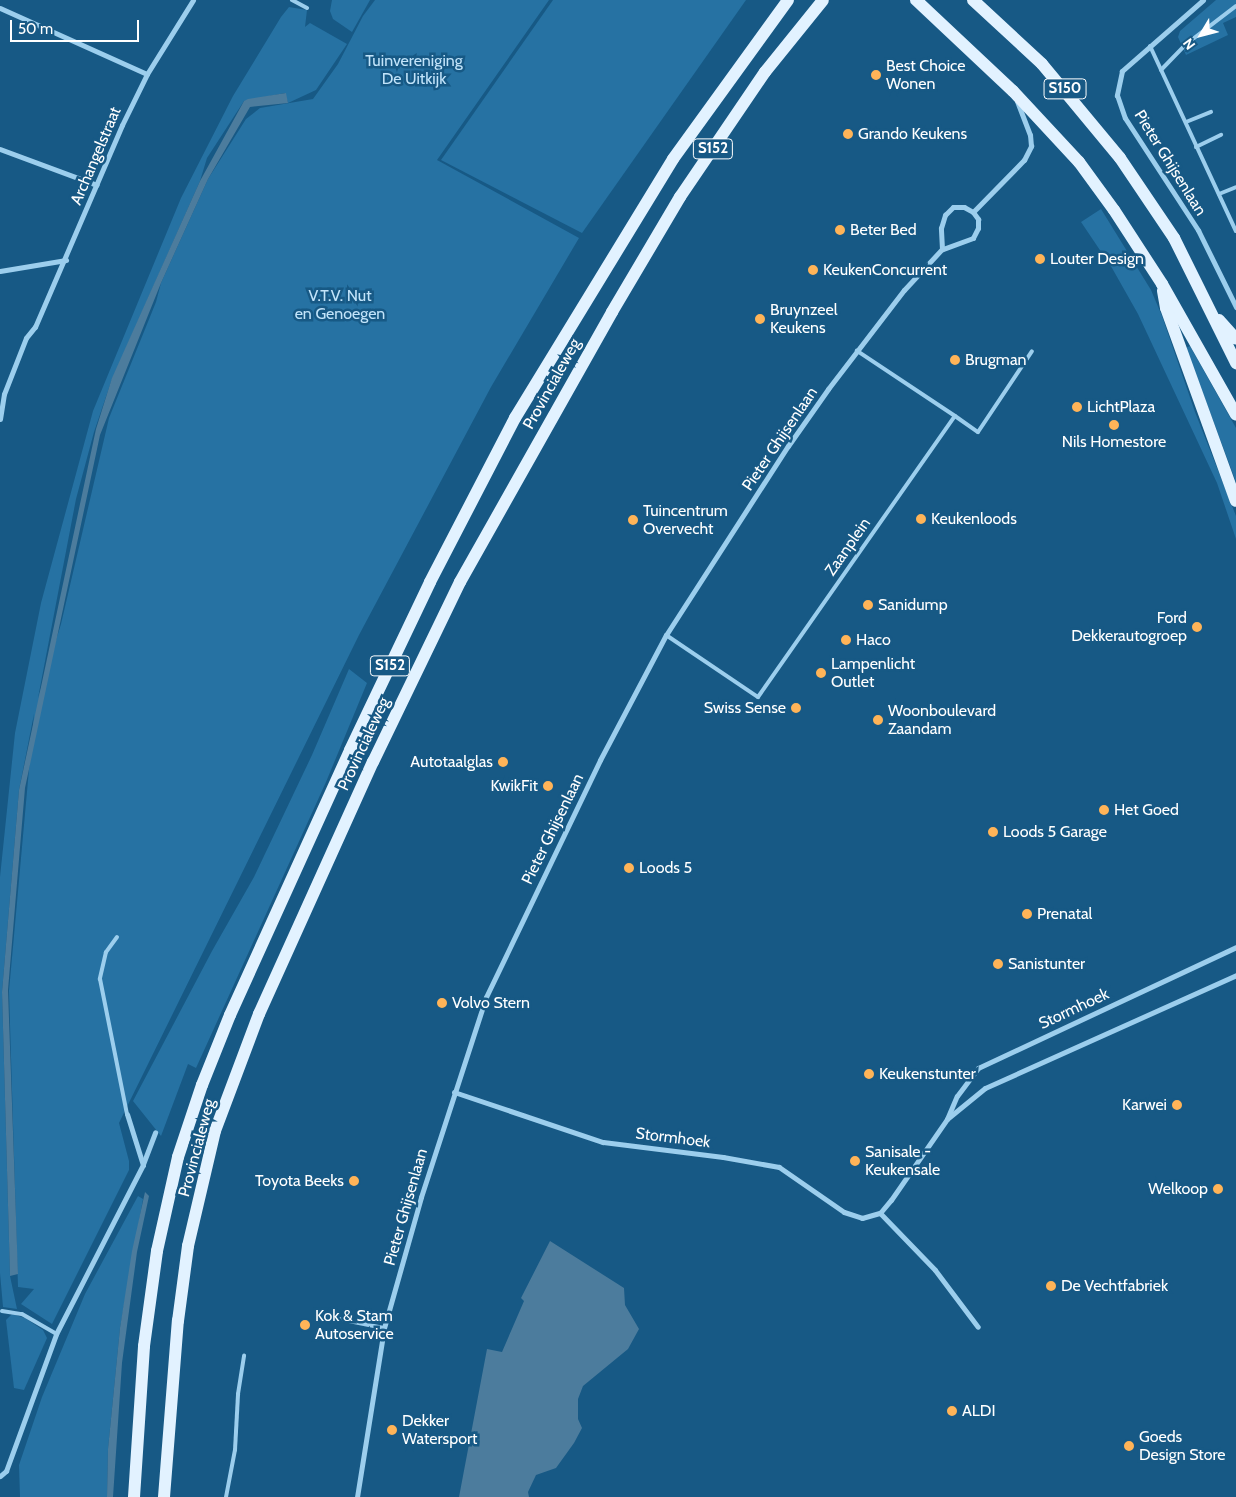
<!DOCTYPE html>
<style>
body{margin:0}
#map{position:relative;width:1236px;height:1497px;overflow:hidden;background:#175985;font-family:Cabin,sans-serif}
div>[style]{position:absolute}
.green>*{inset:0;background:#2672a3}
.water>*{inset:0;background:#4c7c9d}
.service>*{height:4px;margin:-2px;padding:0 2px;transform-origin:2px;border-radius:2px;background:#9cceed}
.pedestrian>*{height:4.5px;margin:-2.25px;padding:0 2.25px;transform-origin:2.25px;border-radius:2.25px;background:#9cceed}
.minor>*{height:5px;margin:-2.5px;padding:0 2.5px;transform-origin:2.5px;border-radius:2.5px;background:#9cceed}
.primary>*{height:12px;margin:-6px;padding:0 6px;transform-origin:6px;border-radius:6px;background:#e2f2ff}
.dots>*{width:14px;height:14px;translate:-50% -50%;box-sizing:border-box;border:2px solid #175985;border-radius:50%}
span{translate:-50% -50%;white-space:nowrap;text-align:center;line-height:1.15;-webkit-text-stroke:5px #175985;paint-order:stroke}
.shield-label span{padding:1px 4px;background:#175985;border:1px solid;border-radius:4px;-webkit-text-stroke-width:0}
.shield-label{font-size:15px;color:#fff;font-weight:700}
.park-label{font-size:16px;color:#c2e4fa}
.poi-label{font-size:16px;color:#fff}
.left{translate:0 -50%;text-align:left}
.right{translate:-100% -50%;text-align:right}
.street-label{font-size:16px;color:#fff}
.north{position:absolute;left:1176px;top:10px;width:50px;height:50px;-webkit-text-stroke:4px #175985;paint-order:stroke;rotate:233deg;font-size:14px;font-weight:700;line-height:20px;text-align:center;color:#fff}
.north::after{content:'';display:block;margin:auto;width:18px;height:22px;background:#fff;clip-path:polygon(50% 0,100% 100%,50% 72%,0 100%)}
.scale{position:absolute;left:10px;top:20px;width:129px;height:22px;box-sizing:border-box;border:2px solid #fff;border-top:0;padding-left:6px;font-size:15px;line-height:18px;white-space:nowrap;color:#fff;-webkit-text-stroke:4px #175985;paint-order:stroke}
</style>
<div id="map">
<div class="green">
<div style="clip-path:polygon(332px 0,370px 0,352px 32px,333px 19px,330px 11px)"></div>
<div style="clip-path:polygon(375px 0,549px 0,437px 160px,579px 238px,491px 387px,359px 635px,119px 1123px,129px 1161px,129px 1170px,52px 1324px,21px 1304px,34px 1289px,18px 1287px,9px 991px,34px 714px,19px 790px,2px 992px,10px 1276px,17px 1309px,3px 1307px,0 1273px,0 877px,15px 733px,41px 603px,93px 411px,181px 198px,233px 96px,281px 17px,289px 7px,307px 10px,305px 27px,310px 23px,347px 44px,316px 90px,288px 103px,285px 93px,244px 101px,207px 158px,200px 181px,111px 382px,94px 432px,76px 499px,38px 698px,61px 624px,109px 418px,156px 302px,161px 283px,208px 179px,246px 119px,260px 108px,313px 99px,338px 64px,363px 16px)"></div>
<div style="clip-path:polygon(553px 0,746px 0,582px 233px,441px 160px)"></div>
<div style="clip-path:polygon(1216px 0,1236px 0,1236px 17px,1223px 23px,1228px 35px,1186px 55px,1178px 37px,1180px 31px)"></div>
<div style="clip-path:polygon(1101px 209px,1151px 290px,1162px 316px,1195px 412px,1236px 516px,1236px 539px,1217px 483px,1138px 314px,1112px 268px,1081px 222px)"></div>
<div style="clip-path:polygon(1190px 346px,1236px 428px,1236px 482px,1186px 348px)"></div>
<div style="clip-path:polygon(349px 669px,367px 683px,326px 782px,196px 1068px,188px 1064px,161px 1136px,133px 1101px,212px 951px,254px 877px,312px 755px)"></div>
<div style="clip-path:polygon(138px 1196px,143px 1199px,120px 1328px,108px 1449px,107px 1497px,20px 1497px,19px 1465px,42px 1397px,85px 1294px)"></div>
<div style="clip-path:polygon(12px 1314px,25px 1318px,43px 1330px,47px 1338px,24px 1390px,14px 1388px,6px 1320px)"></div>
</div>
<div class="water">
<div style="clip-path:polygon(286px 93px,288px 103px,250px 107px,208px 179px,161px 283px,100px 435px,25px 788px,8px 990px,18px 1274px,10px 1276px,2px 992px,19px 790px,96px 429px,112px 378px,200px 181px,244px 101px,248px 99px)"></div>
<div style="clip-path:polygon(145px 1192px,149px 1196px,137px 1252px,122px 1363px,113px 1497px,107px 1497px,108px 1449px,120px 1328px,132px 1251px)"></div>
<div style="clip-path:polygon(550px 1241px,624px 1288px,625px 1305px,639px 1329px,628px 1349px,583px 1386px,578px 1399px,578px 1419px,582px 1428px,574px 1443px,556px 1468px,536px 1475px,528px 1492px,529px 1497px,459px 1497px,487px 1349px,502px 1352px,524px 1301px,521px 1298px)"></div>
</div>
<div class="service">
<div style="left:292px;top:0;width:17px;rotate:28deg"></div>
<div style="left:1150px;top:46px;width:204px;rotate:65.1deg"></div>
<div style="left:1161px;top:70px;width:35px;rotate:-46deg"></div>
<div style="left:1185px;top:45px;width:64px;rotate:-37.4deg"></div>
<div style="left:1186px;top:122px;width:27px;rotate:-22deg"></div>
<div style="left:1196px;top:147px;width:28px;rotate:-26deg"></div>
<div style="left:1219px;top:194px;width:18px;rotate:-22deg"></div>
<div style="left:955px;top:416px;width:28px;rotate:35deg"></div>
<div style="left:978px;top:432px;width:97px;rotate:-56.3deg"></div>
<div style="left:666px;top:635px;width:111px;rotate:34deg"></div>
<div style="left:758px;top:697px;width:343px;rotate:-55deg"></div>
<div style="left:955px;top:416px;width:118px;rotate:-146.4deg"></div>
<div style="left:117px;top:937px;width:19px;rotate:126deg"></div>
<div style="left:106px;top:952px;width:28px;rotate:103deg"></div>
<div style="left:100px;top:979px;width:138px;rotate:78.7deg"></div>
<div style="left:2px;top:1311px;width:20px;rotate:9deg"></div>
<div style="left:22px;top:1314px;width:39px;rotate:30deg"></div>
<div style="left:319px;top:1315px;width:66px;rotate:11.3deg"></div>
<div style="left:226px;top:1497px;width:48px;rotate:-79.2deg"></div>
<div style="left:235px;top:1450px;width:56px;rotate:-86.9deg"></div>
<div style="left:238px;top:1394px;width:39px;rotate:-81deg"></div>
</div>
<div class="pedestrian">
<div style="left:26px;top:338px;width:14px;rotate:-51deg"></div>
</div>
<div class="minor">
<div style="left:1203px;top:0;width:108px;rotate:138.8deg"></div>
<div style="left:1122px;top:71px;width:25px;rotate:102deg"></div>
<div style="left:1117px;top:95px;width:24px;rotate:71deg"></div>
<div style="left:1125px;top:118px;width:134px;rotate:56.9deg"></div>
<div style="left:1198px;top:230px;width:86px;rotate:63.7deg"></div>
<div style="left:0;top:8px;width:161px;rotate:24.2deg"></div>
<div style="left:0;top:149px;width:103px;rotate:20.4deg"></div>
<div style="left:973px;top:212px;width:73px;rotate:-45.6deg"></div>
<div style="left:1024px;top:160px;width:16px;rotate:-63deg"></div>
<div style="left:1031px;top:146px;width:11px;rotate:-95deg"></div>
<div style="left:1030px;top:135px;width:36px;rotate:-111deg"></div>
<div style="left:0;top:271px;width:67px;rotate:-9.5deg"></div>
<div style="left:35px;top:327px;width:220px;rotate:-66.7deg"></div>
<div style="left:122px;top:125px;width:57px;rotate:-63.9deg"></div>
<div style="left:147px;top:74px;width:87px;rotate:-58.1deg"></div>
<div style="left:0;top:419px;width:25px;rotate:-81deg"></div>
<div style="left:4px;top:394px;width:60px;rotate:-68.6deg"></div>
<div style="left:454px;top:1092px;width:157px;rotate:18.6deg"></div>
<div style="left:603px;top:1142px;width:121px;rotate:7.1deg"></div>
<div style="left:723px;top:1157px;width:57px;rotate:10.1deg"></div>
<div style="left:779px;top:1167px;width:79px;rotate:34.7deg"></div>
<div style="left:844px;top:1212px;width:19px;rotate:18deg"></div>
<div style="left:862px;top:1218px;width:19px;rotate:-16deg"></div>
<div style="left:880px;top:1213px;width:17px;rotate:-50deg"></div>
<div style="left:891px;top:1200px;width:98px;rotate:-55.3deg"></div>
<div style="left:947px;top:1119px;width:25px;rotate:-67deg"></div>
<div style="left:957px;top:1096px;width:35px;rotate:-53deg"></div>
<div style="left:978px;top:1068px;width:285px;rotate:-25.1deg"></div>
<div style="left:947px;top:1119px;width:49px;rotate:-39.2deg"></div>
<div style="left:985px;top:1088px;width:275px;rotate:-24.2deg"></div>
<div style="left:143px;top:1164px;width:34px;rotate:-69deg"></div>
<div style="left:880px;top:1213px;width:79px;rotate:46deg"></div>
<div style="left:935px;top:1270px;width:71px;rotate:53deg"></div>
<div style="left:0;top:1476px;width:8px;rotate:-40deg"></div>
<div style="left:6px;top:1471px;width:146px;rotate:-69.9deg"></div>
<div style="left:56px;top:1334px;width:190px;rotate:-62.8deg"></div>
<div style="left:143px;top:1165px;width:53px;rotate:-107.4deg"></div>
<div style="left:357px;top:1497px;width:171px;rotate:-80.9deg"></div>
<div style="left:384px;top:1328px;width:136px;rotate:-74.2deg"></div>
<div style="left:421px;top:1197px;width:210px;rotate:-72deg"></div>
<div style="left:486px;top:997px;width:263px;rotate:-64.3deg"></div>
<div style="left:600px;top:760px;width:141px;rotate:-62.2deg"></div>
<div style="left:666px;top:635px;width:225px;rotate:-57.2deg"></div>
<div style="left:788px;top:446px;width:70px;rotate:-54.9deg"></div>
<div style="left:828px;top:389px;width:125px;rotate:-52.5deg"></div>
<div style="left:904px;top:290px;width:56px;rotate:-47.2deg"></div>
<div style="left:942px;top:249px;width:21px;rotate:-93deg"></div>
<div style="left:941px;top:228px;width:14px;rotate:-73deg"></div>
<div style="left:945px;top:215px;width:11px;rotate:-45deg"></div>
<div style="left:953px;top:207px;width:11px"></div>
<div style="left:964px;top:207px;width:10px;rotate:29deg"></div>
<div style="left:973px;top:212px;width:9px;rotate:54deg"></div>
<div style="left:978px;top:219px;width:9px;rotate:90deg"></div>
<div style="left:978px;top:228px;width:11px;rotate:117deg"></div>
<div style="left:973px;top:238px;width:33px;rotate:160deg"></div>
</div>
<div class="primary">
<div style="left:916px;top:0;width:133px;rotate:43.2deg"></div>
<div style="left:1013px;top:91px;width:97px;rotate:47.1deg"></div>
<div style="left:1079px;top:162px;width:59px;rotate:53.9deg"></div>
<div style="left:1114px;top:210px;width:88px;rotate:57deg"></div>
<div style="left:1162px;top:284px;width:150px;rotate:60.5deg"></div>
<div style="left:973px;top:0;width:94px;rotate:42.8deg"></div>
<div style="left:1042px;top:64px;width:122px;rotate:50.3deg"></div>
<div style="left:1120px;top:158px;width:97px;rotate:56deg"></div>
<div style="left:1174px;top:238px;width:140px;rotate:63.6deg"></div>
<div style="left:1163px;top:291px;width:17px;rotate:80deg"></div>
<div style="left:1166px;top:308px;width:205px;rotate:70.1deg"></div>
<div style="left:1219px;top:320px;width:25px;rotate:48deg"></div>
<div style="left:134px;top:1497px;width:151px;rotate:-86.2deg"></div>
<div style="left:144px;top:1346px;width:96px;rotate:-82.2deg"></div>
<div style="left:157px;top:1251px;width:96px;rotate:-77.4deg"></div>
<div style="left:178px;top:1157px;width:76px;rotate:-71.6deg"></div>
<div style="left:202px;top:1085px;width:75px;rotate:-68.2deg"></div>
<div style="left:230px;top:1015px;width:291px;rotate:-65.6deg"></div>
<div style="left:350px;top:750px;width:186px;rotate:-64.5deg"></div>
<div style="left:430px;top:582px;width:185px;rotate:-62.6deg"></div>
<div style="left:515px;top:418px;width:303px;rotate:-58.6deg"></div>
<div style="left:673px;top:159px;width:196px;rotate:-54.1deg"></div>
<div style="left:164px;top:1497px;width:177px;rotate:-85.5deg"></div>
<div style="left:178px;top:1321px;width:76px;rotate:-82.4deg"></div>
<div style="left:188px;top:1246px;width:118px;rotate:-76.8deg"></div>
<div style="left:215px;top:1131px;width:125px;rotate:-69.4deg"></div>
<div style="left:259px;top:1014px;width:277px;rotate:-65.7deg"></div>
<div style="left:373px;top:762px;width:200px;rotate:-64.2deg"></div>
<div style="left:460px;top:582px;width:310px;rotate:-60.6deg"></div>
<div style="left:612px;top:312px;width:134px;rotate:-59.4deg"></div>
<div style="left:680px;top:197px;width:151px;rotate:-55.8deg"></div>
<div style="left:765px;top:72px;width:92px;rotate:-51.1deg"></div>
</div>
<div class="dots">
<div style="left:876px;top:75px;background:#ffb458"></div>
<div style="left:848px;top:134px;background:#ffb458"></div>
<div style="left:840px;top:230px;background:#ffb458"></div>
<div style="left:1040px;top:259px;background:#ffb458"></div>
<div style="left:813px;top:270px;background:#ffb458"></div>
<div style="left:760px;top:319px;background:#ffb458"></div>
<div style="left:955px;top:360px;background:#ffb458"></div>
<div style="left:1077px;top:407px;background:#ffb458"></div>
<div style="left:1114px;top:425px;background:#ffb458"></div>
<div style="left:921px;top:519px;background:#ffb458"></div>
<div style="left:633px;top:520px;background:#ffb458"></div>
<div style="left:868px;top:605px;background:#ffb458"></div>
<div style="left:1197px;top:627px;background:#ffb458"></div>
<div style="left:846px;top:640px;background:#ffb458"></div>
<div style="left:821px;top:673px;background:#ffb458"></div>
<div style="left:796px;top:708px;background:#ffb458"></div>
<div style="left:878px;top:720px;background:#ffb458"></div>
<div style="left:503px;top:762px;background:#ffb458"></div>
<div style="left:548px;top:786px;background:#ffb458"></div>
<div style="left:1104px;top:810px;background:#ffb458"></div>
<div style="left:993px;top:832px;background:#ffb458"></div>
<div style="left:629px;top:868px;background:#ffb458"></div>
<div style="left:1027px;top:914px;background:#ffb458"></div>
<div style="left:998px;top:964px;background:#ffb458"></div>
<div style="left:442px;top:1003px;background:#ffb458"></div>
<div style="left:869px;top:1074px;background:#ffb458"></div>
<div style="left:1177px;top:1105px;background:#ffb458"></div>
<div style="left:855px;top:1161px;background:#ffb458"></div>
<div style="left:354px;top:1181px;background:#ffb458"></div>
<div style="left:1218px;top:1189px;background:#ffb458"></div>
<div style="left:1051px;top:1286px;background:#ffb458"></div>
<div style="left:305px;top:1325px;background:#ffb458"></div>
<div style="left:952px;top:1411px;background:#ffb458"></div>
<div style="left:392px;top:1430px;background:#ffb458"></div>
<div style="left:1129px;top:1446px;background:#ffb458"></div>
</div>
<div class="shield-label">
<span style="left:1065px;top:89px">S150</span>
<span style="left:713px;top:149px">S152</span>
<span style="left:390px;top:666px">S152</span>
</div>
<div class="park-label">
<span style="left:414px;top:70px">Tuinvereniging<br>De Uitkijk</span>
<span style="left:340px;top:305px">V.T.V. Nut<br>en Genoegen</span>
</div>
<div class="poi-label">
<span class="left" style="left:886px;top:75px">Best Choice<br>Wonen</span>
<span class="left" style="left:858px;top:134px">Grando Keukens</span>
<span class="left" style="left:850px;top:230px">Beter Bed</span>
<span class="left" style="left:1050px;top:259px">Louter Design</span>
<span class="left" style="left:823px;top:270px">KeukenConcurrent</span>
<span class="left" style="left:770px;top:319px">Bruynzeel<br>Keukens</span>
<span class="left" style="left:965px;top:360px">Brugman</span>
<span class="left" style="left:1087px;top:407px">LichtPlaza</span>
<span style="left:1114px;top:442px">Nils Homestore</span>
<span class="left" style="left:643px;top:520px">Tuincentrum<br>Overvecht</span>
<span class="left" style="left:931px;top:519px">Keukenloods</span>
<span class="left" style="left:878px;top:605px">Sanidump</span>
<span class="right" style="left:1187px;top:627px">Ford<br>Dekkerautogroep</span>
<span class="left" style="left:856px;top:640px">Haco</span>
<span class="left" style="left:831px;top:673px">Lampenlicht<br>Outlet</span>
<span class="right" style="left:786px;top:708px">Swiss Sense</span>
<span class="left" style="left:888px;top:720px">Woonboulevard<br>Zaandam</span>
<span class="right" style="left:493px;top:762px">Autotaalglas</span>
<span class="right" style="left:538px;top:786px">KwikFit</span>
<span class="left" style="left:1114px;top:810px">Het Goed</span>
<span class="left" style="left:1003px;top:832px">Loods 5 Garage</span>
<span class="left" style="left:639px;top:868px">Loods 5</span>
<span class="left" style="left:1037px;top:914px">Prenatal</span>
<span class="left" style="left:1008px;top:964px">Sanistunter</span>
<span class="left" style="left:452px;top:1003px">Volvo Stern</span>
<span class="left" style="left:879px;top:1074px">Keukenstunter</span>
<span class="right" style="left:1167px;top:1105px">Karwei</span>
<span class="left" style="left:865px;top:1161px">Sanisale -<br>Keukensale</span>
<span class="right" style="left:344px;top:1181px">Toyota Beeks</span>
<span class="right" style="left:1208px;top:1189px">Welkoop</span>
<span class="left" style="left:1061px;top:1286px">De Vechtfabriek</span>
<span class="left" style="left:315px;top:1325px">Kok &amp; Stam<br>Autoservice</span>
<span class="left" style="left:962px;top:1411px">ALDI</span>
<span class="left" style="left:402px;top:1430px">Dekker<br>Watersport</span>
<span class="left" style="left:1139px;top:1446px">Goeds<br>Design Store</span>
</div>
<div class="street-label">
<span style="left:96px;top:156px;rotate:-67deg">Archangelstraat</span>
<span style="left:1170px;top:163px;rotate:58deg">Pieter Ghijsenlaan</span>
<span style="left:552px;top:384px;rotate:-61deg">Provincialeweg</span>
<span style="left:780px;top:439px;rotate:-56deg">Pieter Ghijsenlaan</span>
<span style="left:848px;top:547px;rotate:-55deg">Zaanplein</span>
<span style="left:364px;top:744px;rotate:-65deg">Provincialeweg</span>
<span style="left:553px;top:829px;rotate:-64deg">Pieter Ghijsenlaan</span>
<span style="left:1074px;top:1009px;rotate:-25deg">Stormhoek</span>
<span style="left:673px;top:1138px;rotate:7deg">Stormhoek</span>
<span style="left:197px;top:1148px;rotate:-75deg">Provincialeweg</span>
<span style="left:406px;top:1207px;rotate:-74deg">Pieter Ghijsenlaan</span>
</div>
<div class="north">N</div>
<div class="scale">50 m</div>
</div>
